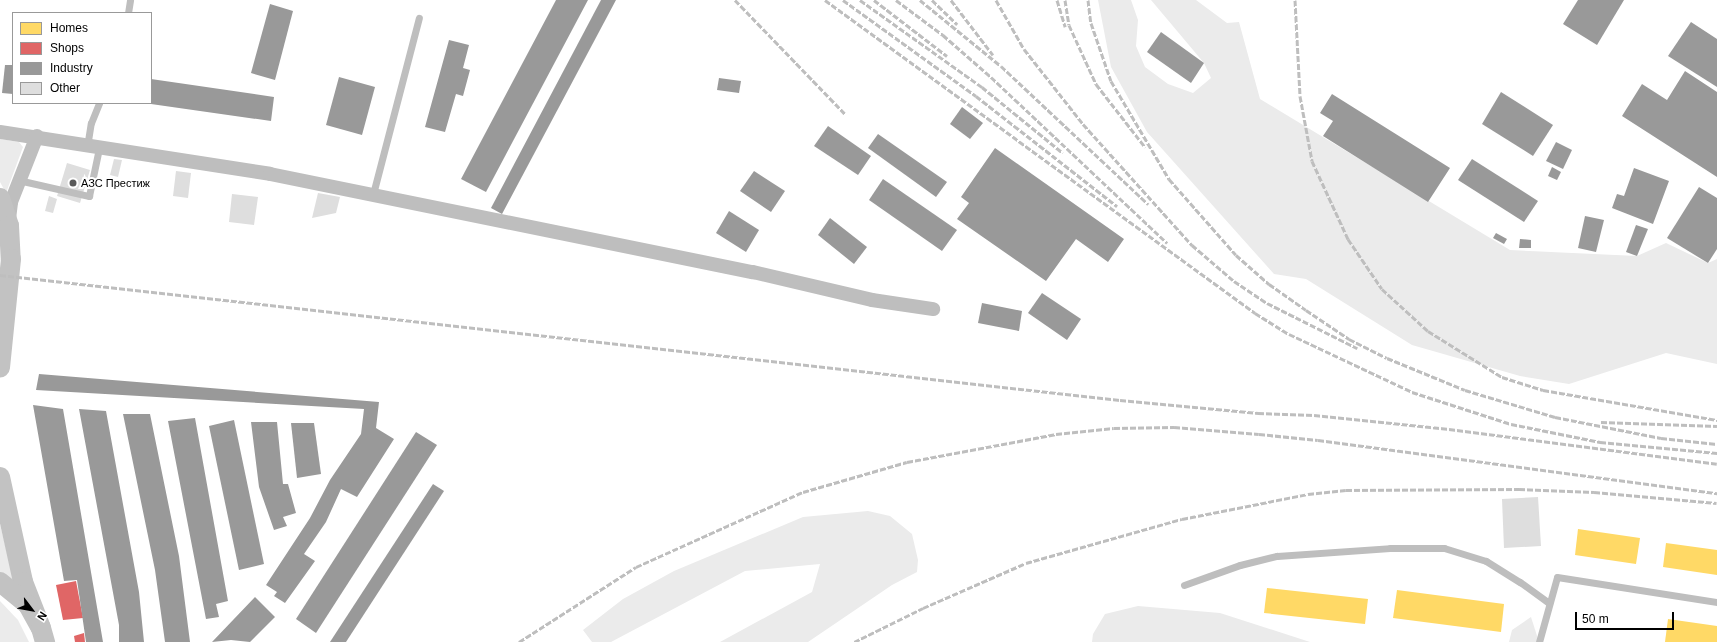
<!DOCTYPE html>
<meta charset="utf-8">
<style>
body{margin:0}
#map{position:relative;width:1717px;height:642px;overflow:hidden;background:#fff;font-family:Helvetica,sans-serif}
div>[style]{position:absolute}
.green>*{inset:0;background:#ebebeb}
.homes>*{inset:0;background:#ffd966}
.shops>*{inset:0;background:#e06666}
.industry>*{inset:0;background:#999}
.building>*{inset:0;background:#dedede}
.service>*{height:7px;margin:-3.5px;padding:0 3.5px;transform-origin:3.5px;border-radius:3.5px;background:#bebebe}
.minor>*{height:14px;margin:-7px;padding:0 7px;transform-origin:7px;border-radius:7px;background:#bebebe}
.secondary>*{height:20px;margin:-10px;padding:0 10px;transform-origin:10px;border-radius:10px;background:#c2c2c2}
.rail>*{height:3px;margin-top:-1.5px;transform-origin:0;background:repeating-linear-gradient(90deg,#bebebe 0 6px,transparent 0 8px)}
.dots>*{width:11px;height:11px;translate:-50% -50%;box-sizing:border-box;border:2px solid #fff;border-radius:50%}
span{translate:-50% -50%;white-space:nowrap;text-align:center;line-height:1.15;-webkit-text-stroke:4px #fff;paint-order:stroke}
.poi-label{font-size:11px;color:#000}
.left{translate:0 -50%;text-align:left}
.legend{position:absolute;left:12px;top:12px;width:140px;height:92px;box-sizing:border-box;background:#fff;border:1px solid #999;margin:0;padding:5px 7px;list-style:none;font-size:12px;color:#000}
.legend li{display:flex;align-items:center;gap:8px;height:20px}
.legend b{width:20px;border:1px solid #999}
.north{position:absolute;left:12px;top:590px;width:40px;height:40px;-webkit-text-stroke:3px #fff;paint-order:stroke;rotate:122deg;font-size:11px;font-weight:700;line-height:16px;text-align:center;color:#000}
.north::after{content:'';display:block;margin:auto;width:14px;height:18px;background:#000;clip-path:polygon(50% 0,100% 100%,50% 72%,0 100%)}
.scale{position:absolute;left:1575px;top:612px;width:99px;height:18px;box-sizing:border-box;border:2px solid #000;border-top:0;padding-left:5px;font-size:12px;line-height:14px;white-space:nowrap;color:#000;-webkit-text-stroke:3px #fff;paint-order:stroke}
</style>
<div id="map">
<div class="green">
<div style="clip-path:polygon(1098px 0,1131px 0,1138px 20px,1136px 46px,1145px 67px,1168px 84px,1193px 93px,1211px 78px,1204px 63px,1151px 0,1196px 0,1227px 23px,1239px 22px,1260px 99px,1510px 250px,1637px 256px,1666px 243px,1708px 263px,1717px 259px,1717px 364px,1666px 353px,1569px 384px,1520px 376px,1412px 345px,1306px 279px,1274px 274px,1147px 132px,1111px 67px)"></div>
<div style="clip-path:polygon(0 139px,19px 142px,23px 147px,6px 193px,0 182px)"></div>
<div style="clip-path:polygon(868px 511px,890px 516px,912px 534px,918px 560px,917px 572px,892px 585px,808px 642px,720px 642px,812px 592px,820px 564px,745px 571px,611px 642px,592px 642px,583px 630px,623px 599px,674px 571px,803px 517px)"></div>
<div style="clip-path:polygon(0 524px,14px 582px,0 574px)"></div>
<div style="clip-path:polygon(0 601px,18px 620px,29px 642px,0 642px)"></div>
<div style="clip-path:polygon(1138px 606px,1220px 613px,1310px 642px,1092px 642px,1093px 634px,1105px 614px)"></div>
<div style="clip-path:polygon(1531px 617px,1539px 642px,1509px 642px,1512px 630px)"></div>
</div>
<div class="homes">
<div style="clip-path:polygon(1578px 529px,1640px 538px,1636px 564px,1575px 555px)"></div>
<div style="clip-path:polygon(1666px 543px,1717px 550px,1717px 575px,1663px 567px)"></div>
<div style="clip-path:polygon(1267px 588px,1368px 599px,1365px 624px,1264px 613px)"></div>
<div style="clip-path:polygon(1397px 590px,1504px 604px,1501px 632px,1393px 618px)"></div>
<div style="clip-path:polygon(1668px 619px,1717px 626px,1717px 642px,1665px 642px)"></div>
</div>
<div class="shops">
<div style="clip-path:polygon(76px 581px,83px 618px,63px 620px,56px 585px)"></div>
<div style="clip-path:polygon(84px 633px,85px 642px,75px 642px,74px 636px)"></div>
</div>
<div class="industry">
<div style="clip-path:polygon(556px 0,588px 0,486px 192px,461px 179px)"></div>
<div style="clip-path:polygon(601px 0,616px 0,502px 214px,491px 208px)"></div>
<div style="clip-path:polygon(1578px 0,1624px 0,1597px 45px,1563px 24px)"></div>
<div style="clip-path:polygon(270px 4px,293px 11px,275px 80px,251px 73px)"></div>
<div style="clip-path:polygon(1691px 22px,1717px 39px,1717px 87px,1668px 56px)"></div>
<div style="clip-path:polygon(1161px 32px,1204px 63px,1191px 83px,1147px 52px)"></div>
<div style="clip-path:polygon(449px 40px,469px 45px,463px 68px,470px 70px,463px 96px,456px 94px,445px 132px,425px 127px)"></div>
<div style="clip-path:polygon(5px 65px,13px 65px,13px 94px,2px 93px)"></div>
<div style="clip-path:polygon(1685px 71px,1717px 92px,1717px 177px,1622px 116px,1642px 84px,1667px 100px)"></div>
<div style="clip-path:polygon(339px 77px,375px 87px,362px 135px,326px 125px)"></div>
<div style="clip-path:polygon(719px 78px,741px 81px,739px 93px,717px 90px)"></div>
<div style="clip-path:polygon(151px 79px,274px 97px,271px 121px,151px 104px)"></div>
<div style="clip-path:polygon(1501px 92px,1553px 125px,1533px 156px,1482px 124px)"></div>
<div style="clip-path:polygon(1332px 94px,1450px 168px,1428px 202px,1323px 136px,1333px 121px,1320px 113px)"></div>
<div style="clip-path:polygon(962px 107px,983px 123px,970px 139px,950px 124px)"></div>
<div style="clip-path:polygon(828px 126px,871px 156px,858px 175px,814px 146px)"></div>
<div style="clip-path:polygon(878px 134px,947px 182px,936px 197px,868px 148px)"></div>
<div style="clip-path:polygon(1556px 142px,1572px 150px,1563px 169px,1546px 161px)"></div>
<div style="clip-path:polygon(995px 148px,1124px 239px,1108px 262px,1076px 239px,1046px 281px,957px 219px,969px 203px,961px 197px)"></div>
<div style="clip-path:polygon(1472px 159px,1538px 201px,1524px 222px,1458px 180px)"></div>
<div style="clip-path:polygon(1552px 167px,1561px 172px,1557px 180px,1548px 176px)"></div>
<div style="clip-path:polygon(1634px 168px,1669px 181px,1653px 224px,1612px 208px,1617px 194px,1624px 196px)"></div>
<div style="clip-path:polygon(754px 171px,785px 191px,771px 212px,740px 191px)"></div>
<div style="clip-path:polygon(883px 179px,957px 230px,942px 251px,869px 200px)"></div>
<div style="clip-path:polygon(1699px 187px,1717px 198px,1717px 249px,1708px 263px,1667px 238px)"></div>
<div style="clip-path:polygon(729px 211px,759px 230px,746px 252px,716px 233px)"></div>
<div style="clip-path:polygon(1585px 216px,1604px 220px,1596px 252px,1578px 248px)"></div>
<div style="clip-path:polygon(830px 218px,867px 247px,854px 264px,818px 235px)"></div>
<div style="clip-path:polygon(1636px 225px,1648px 229px,1637px 256px,1626px 252px)"></div>
<div style="clip-path:polygon(1496px 233px,1507px 239px,1504px 244px,1493px 238px)"></div>
<div style="clip-path:polygon(1520px 239px,1531px 240px,1531px 248px,1519px 248px)"></div>
<div style="clip-path:polygon(1042px 293px,1081px 319px,1067px 340px,1028px 313px)"></div>
<div style="clip-path:polygon(982px 303px,1022px 311px,1019px 331px,978px 323px)"></div>
<div style="clip-path:polygon(39px 374px,379px 402px,376px 428px,394px 439px,357px 497px,341px 489px,326px 522px,304px 554px,315px 561px,285px 603px,274px 596px,277px 592px,266px 585px,310px 518px,330px 480px,361px 434px,364px 409px,36px 390px)"></div>
<div style="clip-path:polygon(33px 405px,63px 409px,103px 642px,86px 642px,77px 580px,64px 581px)"></div>
<div style="clip-path:polygon(79px 409px,106px 411px,139px 592px,144px 642px,119px 642px,119px 625px)"></div>
<div style="clip-path:polygon(123px 414px,150px 414px,179px 556px,190px 642px,165px 642px,155px 570px)"></div>
<div style="clip-path:polygon(195px 418px,228px 601px,216px 604px,219px 617px,206px 619px,168px 421px)"></div>
<div style="clip-path:polygon(234px 420px,264px 564px,239px 570px,209px 426px)"></div>
<div style="clip-path:polygon(251px 422px,277px 422px,283px 484px,288px 484px,296px 513px,283px 517px,287px 526px,274px 530px,259px 487px)"></div>
<div style="clip-path:polygon(291px 423px,314px 423px,321px 474px,297px 478px)"></div>
<div style="clip-path:polygon(416px 432px,437px 445px,316px 633px,296px 619px)"></div>
<div style="clip-path:polygon(433px 484px,444px 491px,346px 642px,330px 642px)"></div>
<div style="clip-path:polygon(255px 597px,275px 617px,250px 642px,231px 640px,212px 642px)"></div>
</div>
<div class="building">
<div style="clip-path:polygon(114px 159px,122px 160px,118px 177px,110px 175px)"></div>
<div style="clip-path:polygon(67px 163px,90px 170px,80px 203px,57px 196px)"></div>
<div style="clip-path:polygon(176px 171px,191px 173px,188px 198px,173px 196px)"></div>
<div style="clip-path:polygon(318px 193px,340px 197px,336px 213px,312px 218px)"></div>
<div style="clip-path:polygon(232px 194px,258px 197px,254px 225px,229px 222px)"></div>
<div style="clip-path:polygon(49px 196px,57px 199px,53px 213px,45px 211px)"></div>
<div style="clip-path:polygon(1538px 497px,1541px 546px,1504px 548px,1502px 499px)"></div>
</div>
<div class="service">
<div style="left:128px;top:13px;width:13px;rotate:-81deg"></div>
<div style="left:87px;top:147px;width:24px;rotate:-81deg"></div>
<div style="left:91px;top:123px;width:22px;rotate:-68deg"></div>
<div style="left:18px;top:180px;width:73px;rotate:12.7deg"></div>
<div style="left:89px;top:196px;width:49px;rotate:-78.2deg"></div>
<div style="left:373px;top:194px;width:182px;rotate:-75.4deg"></div>
<div style="left:1184px;top:585px;width:59px;rotate:-19.7deg"></div>
<div style="left:1240px;top:565px;width:38px;rotate:-14deg"></div>
<div style="left:1277px;top:556px;width:113px;rotate:-4deg"></div>
<div style="left:1390px;top:548px;width:54px"></div>
<div style="left:1444px;top:548px;width:44px;rotate:17.2deg"></div>
<div style="left:1486px;top:561px;width:40px;rotate:32deg"></div>
<div style="left:1520px;top:582px;width:36px;rotate:36deg"></div>
<div style="left:1539px;top:642px;width:67px;rotate:-74.5deg"></div>
<div style="left:1557px;top:577px;width:162px;rotate:8.9deg"></div>
</div>
<div class="minor">
<div style="left:0;top:132px;width:273px;rotate:8.8deg"></div>
<div style="left:270px;top:174px;width:493px;rotate:11.5deg"></div>
<div style="left:753px;top:272px;width:122px;rotate:13.2deg"></div>
<div style="left:872px;top:300px;width:62px;rotate:8.4deg"></div>
<div style="left:9px;top:219px;width:17px;rotate:-83deg"></div>
<div style="left:11px;top:202px;width:71px;rotate:-68.5deg"></div>
</div>
<div class="secondary">
<div style="left:0;top:198px;width:29px;rotate:72deg"></div>
<div style="left:9px;top:226px;width:33px;rotate:87deg"></div>
<div style="left:11px;top:259px;width:109px;rotate:95.8deg"></div>
<div style="left:0;top:477px;width:107px;rotate:77.6deg"></div>
<div style="left:23px;top:582px;width:49px;rotate:68.6deg"></div>
<div style="left:0;top:582px;width:36px;rotate:39deg"></div>
<div style="left:28px;top:605px;width:26px;rotate:61deg"></div>
<div style="left:41px;top:628px;width:15px;rotate:74deg"></div>
</div>
<div class="rail">
<div style="left:735px;top:0;width:158px;rotate:46deg"></div>
<div style="left:825px;top:0;width:532px;rotate:36.05deg"></div>
<div style="left:1255px;top:313px;width:40px;rotate:32deg"></div>
<div style="left:1289px;top:334px;width:136px;rotate:25.2deg"></div>
<div style="left:1412px;top:392px;width:104px;rotate:17.9deg"></div>
<div style="left:1511px;top:424px;width:91px;rotate:11.4deg"></div>
<div style="left:1600px;top:442px;width:118px;rotate:5.4deg"></div>
<div style="left:843px;top:0;width:164px;rotate:35.8deg"></div>
<div style="left:976px;top:96px;width:179px;rotate:38deg"></div>
<div style="left:860px;top:0;width:150px;rotate:35.5deg"></div>
<div style="left:982px;top:87px;width:104px;rotate:39.2deg"></div>
<div style="left:874px;top:0;width:92px;rotate:37.5deg"></div>
<div style="left:896px;top:0;width:59px;rotate:36.7deg"></div>
<div style="left:943px;top:35px;width:64px;rotate:41.2deg"></div>
<div style="left:991px;top:77px;width:242px;rotate:43.3deg"></div>
<div style="left:920px;top:0;width:104px;rotate:39.2deg"></div>
<div style="left:1001px;top:66px;width:202px;rotate:43.2deg"></div>
<div style="left:932px;top:0;width:35px;rotate:44deg"></div>
<div style="left:951px;top:0;width:69px;rotate:52.6deg"></div>
<div style="left:996px;top:0;width:56px;rotate:60.3deg"></div>
<div style="left:1024px;top:49px;width:95px;rotate:51.8deg"></div>
<div style="left:1083px;top:124px;width:163px;rotate:48deg"></div>
<div style="left:1192px;top:245px;width:55px;rotate:40.6deg"></div>
<div style="left:1234px;top:281px;width:40px;rotate:34deg"></div>
<div style="left:1267px;top:303px;width:101px;rotate:26.6deg"></div>
<div style="left:1057px;top:0;width:28px;rotate:73deg"></div>
<div style="left:1065px;top:0;width:25px;rotate:81deg"></div>
<div style="left:1069px;top:25px;width:65px;rotate:65.4deg"></div>
<div style="left:1096px;top:84px;width:80px;rotate:52.1deg"></div>
<div style="left:1088px;top:0;width:23px;rotate:83deg"></div>
<div style="left:1091px;top:23px;width:61px;rotate:71deg"></div>
<div style="left:1111px;top:81px;width:114px;rotate:59.4deg"></div>
<div style="left:1169px;top:179px;width:101px;rotate:48.6deg"></div>
<div style="left:1236px;top:255px;width:44px;rotate:41.3deg"></div>
<div style="left:1269px;top:284px;width:45px;rotate:35.1deg"></div>
<div style="left:1306px;top:310px;width:52px;rotate:34deg"></div>
<div style="left:1349px;top:339px;width:42px;rotate:26.6deg"></div>
<div style="left:1387px;top:358px;width:84px;rotate:22.3deg"></div>
<div style="left:1465px;top:390px;width:94px;rotate:16.7deg"></div>
<div style="left:1555px;top:417px;width:108px;rotate:11.2deg"></div>
<div style="left:1661px;top:438px;width:56px;rotate:6.1deg"></div>
<div style="left:1295px;top:0;width:96px;rotate:87deg"></div>
<div style="left:1300px;top:96px;width:66px;rotate:79.5deg"></div>
<div style="left:1312px;top:161px;width:86px;rotate:65.2deg"></div>
<div style="left:1348px;top:239px;width:60px;rotate:55.8deg"></div>
<div style="left:1382px;top:289px;width:62px;rotate:42.4deg"></div>
<div style="left:1428px;top:331px;width:87px;rotate:31.9deg"></div>
<div style="left:1502px;top:377px;width:43px;rotate:17.6deg"></div>
<div style="left:1543px;top:390px;width:177px;rotate:9.8deg"></div>
<div style="left:0;top:275px;width:1127px;rotate:6.37deg"></div>
<div style="left:1120px;top:400px;width:139px;rotate:5.4deg"></div>
<div style="left:1258px;top:413px;width:56px;rotate:2deg"></div>
<div style="left:1314px;top:415px;width:136px;rotate:5.9deg"></div>
<div style="left:1449px;top:429px;width:270px;rotate:7.4deg"></div>
<div style="left:1601px;top:422px;width:116px;rotate:2deg"></div>
<div style="left:519px;top:642px;width:139px;rotate:-32.7deg"></div>
<div style="left:636px;top:567px;width:183px;rotate:-24.2deg"></div>
<div style="left:803px;top:492px;width:108px;rotate:-16.1deg"></div>
<div style="left:907px;top:462px;width:152px;rotate:-10.6deg"></div>
<div style="left:1056px;top:434px;width:58px;rotate:-5.9deg"></div>
<div style="left:1114px;top:428px;width:60px;rotate:-1deg"></div>
<div style="left:1174px;top:427px;width:85px;rotate:4.7deg"></div>
<div style="left:1259px;top:434px;width:59px;rotate:5.8deg"></div>
<div style="left:1318px;top:440px;width:403px;rotate:7.6deg"></div>
<div style="left:854px;top:642px;width:77px;rotate:-26.2deg"></div>
<div style="left:923px;top:608px;width:112px;rotate:-23.6deg"></div>
<div style="left:1026px;top:563px;width:162px;rotate:-15.8deg"></div>
<div style="left:1182px;top:519px;width:128px;rotate:-11.2deg"></div>
<div style="left:1308px;top:494px;width:38px;rotate:-6deg"></div>
<div style="left:1346px;top:490px;width:173px;rotate:-0.3deg"></div>
<div style="left:1519px;top:489px;width:75px;rotate:2.3deg"></div>
<div style="left:1594px;top:492px;width:123px;rotate:5.1deg"></div>
</div>
<div class="dots">
<div style="left:73px;top:183px;background:#595959"></div>
</div>
<div class="poi-label">
<span class="left" style="left:81px;top:183px">АЗС Престиж</span>
</div>
<ul class="legend">
<li><b style="height:11px;background:#ffd966"></b>Homes</li>
<li><b style="height:11px;background:#e06666"></b>Shops</li>
<li><b style="height:11px;background:#999"></b>Industry</li>
<li><b style="height:11px;background:#dedede"></b>Other</li>
</ul>
<div class="north">N</div>
<div class="scale">50 m</div>
</div>
